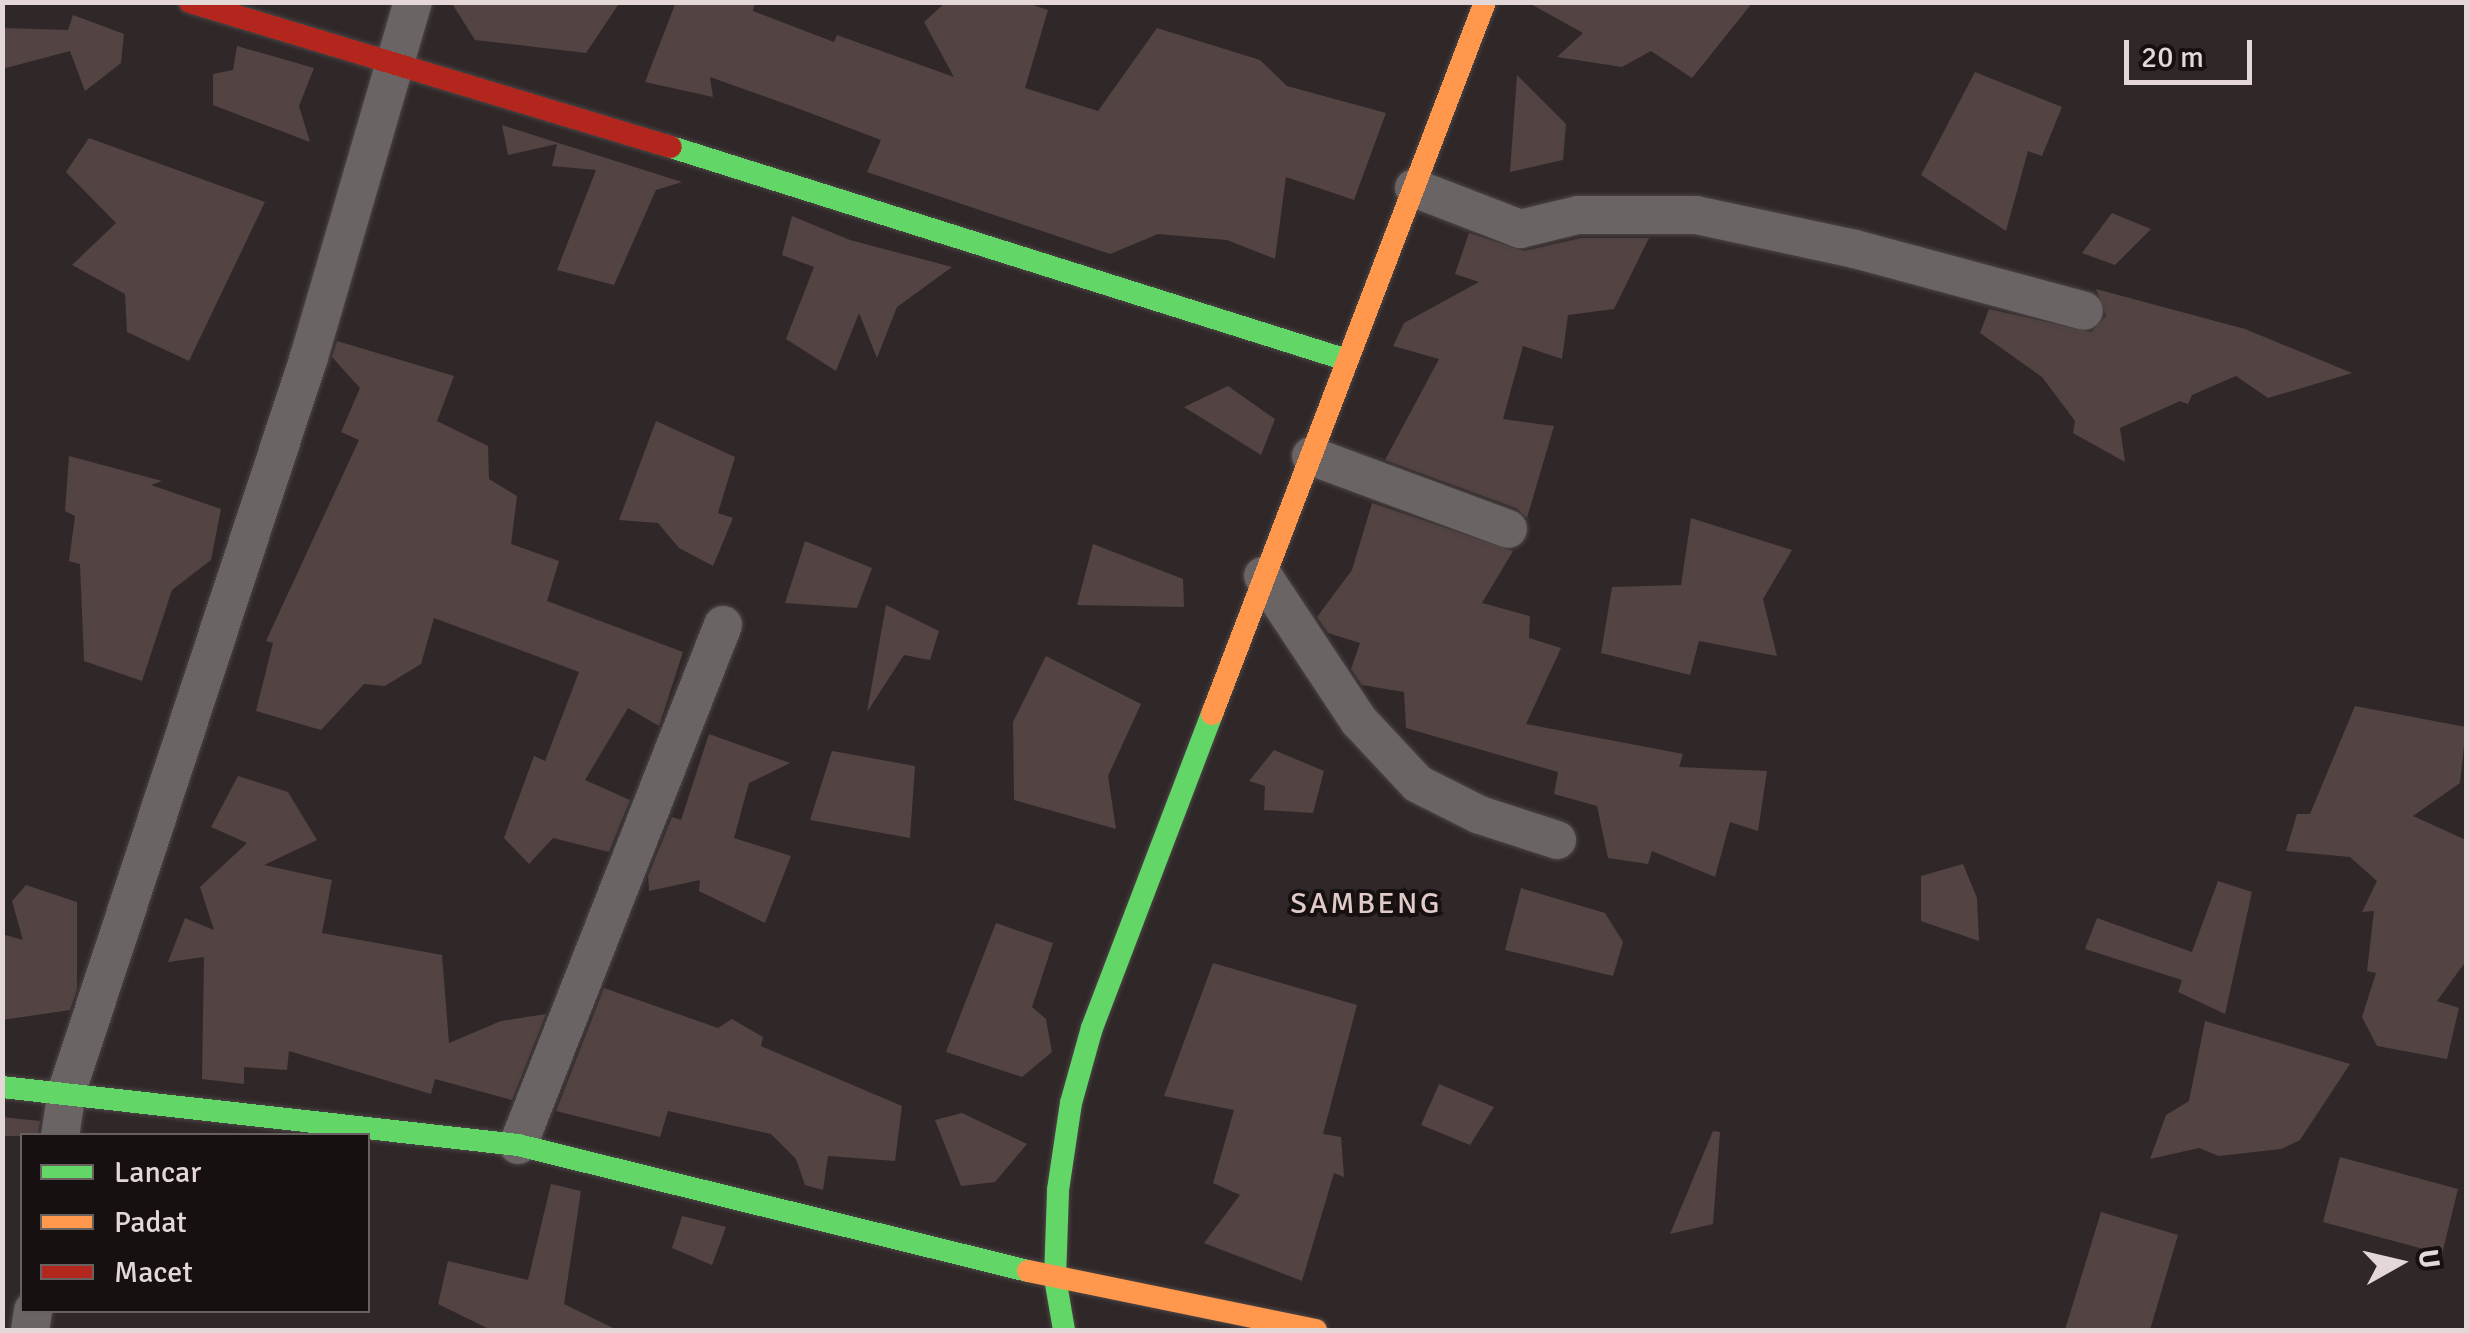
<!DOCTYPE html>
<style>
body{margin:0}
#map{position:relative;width:2469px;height:1333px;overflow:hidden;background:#302828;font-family:Signika,sans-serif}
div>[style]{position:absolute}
.building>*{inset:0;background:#534342}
.roads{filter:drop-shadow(0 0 2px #4c4545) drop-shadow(0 0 2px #4c4545)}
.street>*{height:38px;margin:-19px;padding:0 19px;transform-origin:19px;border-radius:19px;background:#6b6464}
.fast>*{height:22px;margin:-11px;padding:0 11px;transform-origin:11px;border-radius:11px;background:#63d668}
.slow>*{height:22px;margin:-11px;padding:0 11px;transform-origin:11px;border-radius:11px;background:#ff974d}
.jam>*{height:22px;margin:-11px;padding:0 11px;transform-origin:11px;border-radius:11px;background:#b3261e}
span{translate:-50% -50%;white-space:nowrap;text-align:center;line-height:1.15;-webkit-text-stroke:8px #171010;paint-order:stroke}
.quarter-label{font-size:30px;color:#e0cbc9;letter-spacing:2.5px}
.frame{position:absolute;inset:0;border:5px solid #e3d8d7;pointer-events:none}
.legend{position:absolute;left:20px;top:1133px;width:350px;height:180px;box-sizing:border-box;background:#171010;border:2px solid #696060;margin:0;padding:12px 18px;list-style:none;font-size:30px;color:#e3d8d7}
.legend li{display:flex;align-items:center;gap:20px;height:50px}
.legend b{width:50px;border:2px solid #696060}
.north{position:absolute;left:2349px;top:1213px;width:100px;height:100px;-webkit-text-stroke:8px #171010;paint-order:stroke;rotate:82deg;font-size:28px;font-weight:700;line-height:40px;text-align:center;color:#e3d8d7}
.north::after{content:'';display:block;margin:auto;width:35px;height:45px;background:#e3d8d7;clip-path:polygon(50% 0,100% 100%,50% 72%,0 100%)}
.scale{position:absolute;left:2124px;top:40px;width:128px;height:45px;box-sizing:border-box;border:5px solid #e3d8d7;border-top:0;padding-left:12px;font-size:30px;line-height:35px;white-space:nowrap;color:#e3d8d7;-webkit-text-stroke:8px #171010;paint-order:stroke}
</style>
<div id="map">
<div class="building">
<div style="clip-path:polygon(451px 2px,620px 2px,586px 53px,475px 40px)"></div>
<div style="clip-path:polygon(676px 2px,755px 2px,753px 11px,834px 42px,837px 35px,954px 77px,924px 22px,946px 2px,1024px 2px,1048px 10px,1025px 88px,1098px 111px,1157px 28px,1260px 60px,1287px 86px,1386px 113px,1354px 200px,1286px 177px,1275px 259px,1227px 240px,1158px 234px,1110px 254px,867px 172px,881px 140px,797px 108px,710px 77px,713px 97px,645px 82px)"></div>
<div style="clip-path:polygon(1527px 2px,1753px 2px,1692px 78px,1651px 51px,1622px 67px,1557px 57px,1583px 33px)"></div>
<div style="clip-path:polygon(73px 15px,124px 34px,121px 63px,85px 91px,70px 51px,2px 69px,2px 28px,68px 30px)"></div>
<div style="clip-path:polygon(237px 46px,314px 68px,299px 106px,310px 142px,213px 105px,213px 74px,233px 70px)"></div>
<div style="clip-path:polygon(1975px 72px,2062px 107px,2042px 156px,2028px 151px,2006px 231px,1921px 175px)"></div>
<div style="clip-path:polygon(1517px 75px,1566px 124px,1563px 160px,1510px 172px)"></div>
<div style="clip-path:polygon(502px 125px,682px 182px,656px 190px,614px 285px,557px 270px,596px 170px,552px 166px,557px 144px,508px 155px)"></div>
<div style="clip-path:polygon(89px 138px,265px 202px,189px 361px,127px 332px,125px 294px,72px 265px,116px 223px,66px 172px)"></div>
<div style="clip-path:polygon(2112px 213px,2151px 229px,2115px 265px,2082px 253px)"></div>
<div style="clip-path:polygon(792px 216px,850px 240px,952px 267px,897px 307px,877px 358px,859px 313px,836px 371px,786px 339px,814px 267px,782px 255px)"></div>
<div style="clip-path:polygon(1469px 233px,1524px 251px,1581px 238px,1649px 238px,1614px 309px,1568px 315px,1562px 359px,1523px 346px,1503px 419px,1554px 426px,1527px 518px,1516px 508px,1385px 460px,1439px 359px,1393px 346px,1404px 323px,1479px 282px,1455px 274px)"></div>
<div style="clip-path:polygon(2096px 289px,2245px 329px,2352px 373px,2268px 398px,2236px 376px,2192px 395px,2188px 404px,2180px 401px,2120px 428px,2125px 462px,2073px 433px,2075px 421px,2042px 377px,1980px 333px,1989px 309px,2091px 332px,2106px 316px)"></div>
<div style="clip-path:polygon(337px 341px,454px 376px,437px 421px,488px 446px,489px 479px,517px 496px,511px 544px,559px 561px,547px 601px,683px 652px,659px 726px,628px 708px,585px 780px,630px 800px,609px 852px,553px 838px,529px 864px,504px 838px,534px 756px,545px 761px,579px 672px,434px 618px,421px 664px,385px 686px,364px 684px,321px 730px,256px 711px,273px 643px,266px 641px,359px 440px,341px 432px,360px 388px,332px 357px)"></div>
<div style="clip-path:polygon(1228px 386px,1275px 419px,1261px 455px,1184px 407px)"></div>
<div style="clip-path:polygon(656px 421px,735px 457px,718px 513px,733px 518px,713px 566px,679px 548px,658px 523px,619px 520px)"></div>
<div style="clip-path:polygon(69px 456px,162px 481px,151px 485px,221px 509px,211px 560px,172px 590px,142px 681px,84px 661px,80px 564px,69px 561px,75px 516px,65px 511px)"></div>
<div style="clip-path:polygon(1372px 503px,1513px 551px,1482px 603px,1530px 616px,1529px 638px,1561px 648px,1526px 724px,1683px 754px,1679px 767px,1767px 771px,1758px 831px,1730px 822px,1715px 877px,1652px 851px,1648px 864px,1608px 858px,1597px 806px,1554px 794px,1558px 772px,1406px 728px,1404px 692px,1362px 685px,1351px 669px,1360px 643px,1328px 633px,1317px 617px,1352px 570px)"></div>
<div style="clip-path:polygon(1691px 518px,1792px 550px,1763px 599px,1777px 656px,1699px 641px,1690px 675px,1601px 653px,1612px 587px,1681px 585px)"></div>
<div style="clip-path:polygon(805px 541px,872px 568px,857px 608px,785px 603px)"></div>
<div style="clip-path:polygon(1093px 544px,1183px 579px,1184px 607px,1077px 605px)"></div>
<div style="clip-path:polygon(886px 605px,939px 631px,930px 660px,904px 655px,867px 712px)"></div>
<div style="clip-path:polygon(1046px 656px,1141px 704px,1108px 776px,1116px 829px,1014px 800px,1013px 722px)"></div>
<div style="clip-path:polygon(2355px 706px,2466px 727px,2460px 783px,2413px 816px,2466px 840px,2466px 961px,2437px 1001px,2459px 1008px,2447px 1059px,2377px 1046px,2362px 1017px,2376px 973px,2367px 971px,2374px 911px,2362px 912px,2377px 881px,2350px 857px,2286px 851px,2297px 814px,2310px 814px)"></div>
<div style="clip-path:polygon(709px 734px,790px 763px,749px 783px,734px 838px,791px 856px,765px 923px,699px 891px,700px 880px,649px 891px,648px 876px,672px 817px,681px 820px)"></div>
<div style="clip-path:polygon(1274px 750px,1324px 771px,1313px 813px,1264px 810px,1265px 786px,1249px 781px)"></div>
<div style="clip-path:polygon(832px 751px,915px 766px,910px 838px,810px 820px)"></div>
<div style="clip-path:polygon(238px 776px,288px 792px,317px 840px,264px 865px,332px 880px,322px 933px,442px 955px,449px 1043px,501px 1021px,546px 1014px,512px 1100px,435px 1079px,431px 1094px,289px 1051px,287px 1070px,244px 1067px,244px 1084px,202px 1079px,204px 957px,168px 962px,185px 918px,214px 930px,200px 887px,247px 843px,211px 827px)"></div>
<div style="clip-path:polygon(1963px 864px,1977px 898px,1979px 941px,1921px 921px,1921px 876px)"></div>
<div style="clip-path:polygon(2218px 881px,2252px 892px,2225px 1014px,2178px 992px,2182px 980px,2085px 949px,2097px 918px,2192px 952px)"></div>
<div style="clip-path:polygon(26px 885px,77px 902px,77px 989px,70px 1010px,2px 1020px,2px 934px,23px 940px,12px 901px)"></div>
<div style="clip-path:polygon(1521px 888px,1605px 913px,1623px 942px,1613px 976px,1505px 950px)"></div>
<div style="clip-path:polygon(996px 923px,1053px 943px,1032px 1007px,1046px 1019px,1052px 1052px,1022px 1077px,946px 1052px)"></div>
<div style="clip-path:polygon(1213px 963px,1357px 1005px,1323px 1134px,1341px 1137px,1344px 1177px,1334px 1173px,1302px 1281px,1204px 1243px,1240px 1195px,1213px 1183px,1234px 1110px,1164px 1096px)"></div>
<div style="clip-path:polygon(604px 988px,718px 1028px,732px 1019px,763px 1037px,761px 1046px,902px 1106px,895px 1161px,828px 1156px,823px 1190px,805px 1185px,796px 1159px,771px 1134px,668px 1111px,660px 1137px,556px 1111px)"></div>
<div style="clip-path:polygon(2205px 1021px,2350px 1064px,2300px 1140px,2281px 1149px,2219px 1156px,2199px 1148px,2150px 1159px,2166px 1115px,2189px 1101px)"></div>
<div style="clip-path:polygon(1439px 1084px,1494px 1107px,1470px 1145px,1421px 1125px)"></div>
<div style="clip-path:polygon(962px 1113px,1027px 1144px,995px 1182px,961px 1186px,935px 1120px)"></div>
<div style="clip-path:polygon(2px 1117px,40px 1121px,38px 1136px,2px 1136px)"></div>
<div style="clip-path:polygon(1713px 1131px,1720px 1132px,1713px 1224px,1670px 1234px)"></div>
<div style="clip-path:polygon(2340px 1157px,2458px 1189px,2442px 1254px,2323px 1222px)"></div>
<div style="clip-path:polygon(551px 1184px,581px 1191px,564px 1304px,617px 1330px,491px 1330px,438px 1304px,448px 1261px,528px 1280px)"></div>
<div style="clip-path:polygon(2101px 1212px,2178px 1235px,2150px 1330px,2065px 1330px)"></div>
<div style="clip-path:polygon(682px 1216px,726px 1227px,712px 1265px,672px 1248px)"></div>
</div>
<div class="roads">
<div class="street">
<div style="left:1414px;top:188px;width:114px;rotate:21.1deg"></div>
<div style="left:1520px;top:229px;width:60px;rotate:-13.6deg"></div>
<div style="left:1578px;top:215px;width:118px"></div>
<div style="left:1696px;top:215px;width:163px;rotate:12.1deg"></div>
<div style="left:1855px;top:249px;width:237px;rotate:15.1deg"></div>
<div style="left:1311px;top:456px;width:210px;rotate:20.3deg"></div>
<div style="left:1263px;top:576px;width:174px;rotate:56.5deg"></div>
<div style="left:1359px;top:721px;width:86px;rotate:46.9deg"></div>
<div style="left:1418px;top:784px;width:69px;rotate:26.6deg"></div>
<div style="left:1480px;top:815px;width:81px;rotate:18deg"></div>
<div style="left:60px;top:1136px;width:46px;rotate:-81.2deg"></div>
<div style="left:67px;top:1091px;width:773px;rotate:-71.75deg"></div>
<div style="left:309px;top:357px;width:370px;rotate:-73.7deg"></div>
<div style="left:518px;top:1145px;width:559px;rotate:-68.48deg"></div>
<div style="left:30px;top:1330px;width:20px;rotate:-81deg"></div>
</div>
<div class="fast">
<div style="left:671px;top:147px;width:709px;rotate:17.49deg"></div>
<div style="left:2px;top:1087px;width:519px;rotate:6.41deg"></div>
<div style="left:518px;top:1145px;width:525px;rotate:13.88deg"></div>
<div style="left:1064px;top:1330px;width:53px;rotate:-99.8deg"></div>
<div style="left:1055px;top:1278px;width:88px;rotate:-88deg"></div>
<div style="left:1058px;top:1190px;width:88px;rotate:-81.5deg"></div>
<div style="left:1071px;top:1103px;width:78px;rotate:-74.4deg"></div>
<div style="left:1092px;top:1028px;width:336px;rotate:-69.1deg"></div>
</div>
<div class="slow">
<div style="left:1212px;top:714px;width:763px;rotate:-69.02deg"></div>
<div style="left:1028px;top:1271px;width:294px;rotate:11.6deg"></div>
</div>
<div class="jam">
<div style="left:190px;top:2px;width:502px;rotate:16.78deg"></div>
</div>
</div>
<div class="quarter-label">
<span style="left:1366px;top:904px">SAMBENG</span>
</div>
<div class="frame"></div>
<ul class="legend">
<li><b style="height:12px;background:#63d668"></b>Lancar</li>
<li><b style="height:12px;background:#ff974d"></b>Padat</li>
<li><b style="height:12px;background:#b3261e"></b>Macet</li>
</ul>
<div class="north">U</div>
<div class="scale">20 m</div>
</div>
